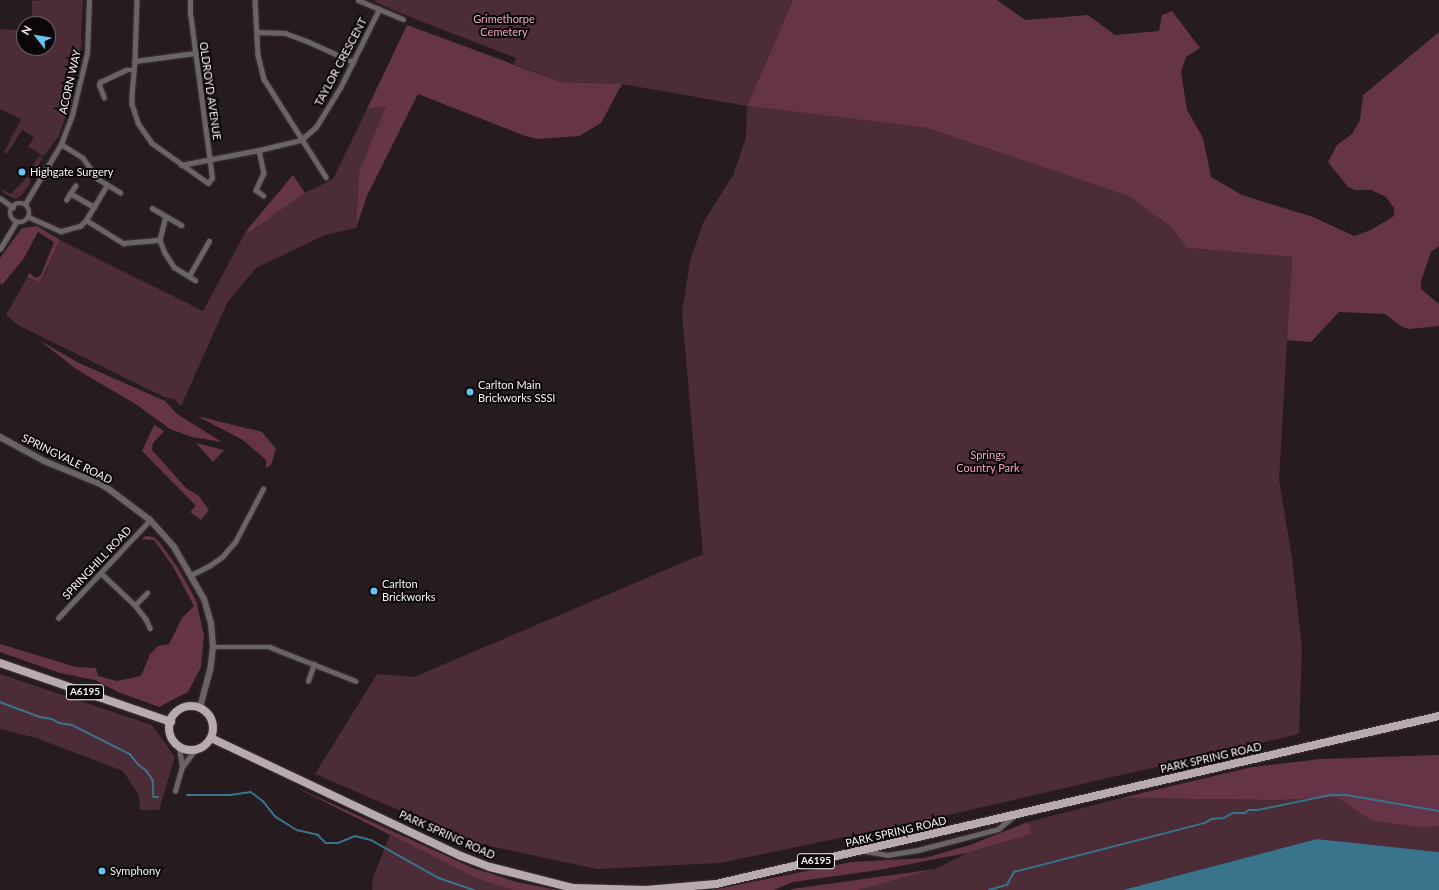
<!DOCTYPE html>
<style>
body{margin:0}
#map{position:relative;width:1439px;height:890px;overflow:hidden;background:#261b1e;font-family:Lato,sans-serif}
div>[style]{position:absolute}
.green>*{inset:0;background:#4b2c37}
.forest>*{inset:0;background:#653547}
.water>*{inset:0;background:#3a738c}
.stream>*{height:1.5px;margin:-0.75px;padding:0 0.75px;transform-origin:0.75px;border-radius:0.75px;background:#3a738c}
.roads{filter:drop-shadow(0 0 1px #3f3538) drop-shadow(0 0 1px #3f3538)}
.minor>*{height:4.5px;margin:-2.25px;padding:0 2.25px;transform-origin:2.25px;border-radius:2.25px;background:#6a6466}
.minor>.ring{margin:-2.25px;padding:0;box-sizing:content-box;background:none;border:4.5px solid #6a6466;border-radius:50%}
.tertiary>*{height:6px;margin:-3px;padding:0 3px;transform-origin:3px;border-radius:3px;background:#6a6466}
.primary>*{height:8px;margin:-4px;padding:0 4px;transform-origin:4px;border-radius:4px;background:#b8abaf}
.primary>.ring{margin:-4px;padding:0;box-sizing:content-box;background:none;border:8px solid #b8abaf;border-radius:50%}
.dots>*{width:11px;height:11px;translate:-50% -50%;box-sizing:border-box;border:2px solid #0b0708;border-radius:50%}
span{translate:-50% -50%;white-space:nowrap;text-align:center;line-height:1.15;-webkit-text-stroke:4px #0b0708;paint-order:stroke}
.shield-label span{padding:1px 3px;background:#0b0708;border:1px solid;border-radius:3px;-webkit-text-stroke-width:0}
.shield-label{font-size:10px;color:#f9f1f3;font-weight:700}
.park-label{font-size:11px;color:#f5a5c1}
.street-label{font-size:11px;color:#f9f1f3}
.poi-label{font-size:11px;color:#f9f1f3}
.left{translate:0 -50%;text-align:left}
.north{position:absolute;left:16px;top:16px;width:40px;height:40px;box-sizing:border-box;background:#0b0708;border:1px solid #6a6566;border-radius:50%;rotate:301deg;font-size:11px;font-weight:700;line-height:16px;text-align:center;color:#f9f1f3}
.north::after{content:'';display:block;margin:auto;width:14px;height:18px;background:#65c5ee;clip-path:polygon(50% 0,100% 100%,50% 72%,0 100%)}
</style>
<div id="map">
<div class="green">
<div style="clip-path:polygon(41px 0,83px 0,81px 36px,82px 43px,73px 80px,71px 103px,58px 137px,44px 156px,28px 147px,34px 137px,22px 130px,7px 154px,4px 152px,21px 119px,0 109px,0 29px,14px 30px,24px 27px,24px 48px,48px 48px,48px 24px,32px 24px,32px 1px)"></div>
<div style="clip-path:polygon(375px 0,793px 0,747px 106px,927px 128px,1128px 196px,1170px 226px,1187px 248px,1292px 257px,1279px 480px,1292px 558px,1302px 648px,1299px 734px,931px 819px,720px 863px,597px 869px,475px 843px,315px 774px,377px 674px,414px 677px,703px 554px,682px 313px,690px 261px,703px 223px,733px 175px,746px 138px,747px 106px,622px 84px,561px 82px,514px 64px,516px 58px,410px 17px,375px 2px)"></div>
<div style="clip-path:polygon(387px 105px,359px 172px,356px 228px,325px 235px,256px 268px,228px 301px,181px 406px,174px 399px,164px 397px,18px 325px,6px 315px,27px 278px,41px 283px,60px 240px,203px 311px,246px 231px,250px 232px,305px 193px,333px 179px,367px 109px)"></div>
<div style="clip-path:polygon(39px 156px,43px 158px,30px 177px,30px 184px,22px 195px,15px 199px,2px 192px,1px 189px,11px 194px,29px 175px,28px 173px)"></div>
<div style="clip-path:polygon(0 674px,152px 725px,175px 757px,159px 810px,140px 810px,139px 795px,123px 771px,36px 738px,0 729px)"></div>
<div style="clip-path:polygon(1336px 797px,1372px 821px,1423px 828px,1439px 826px,1439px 852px,1317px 839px,1123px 890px,859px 890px,935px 869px,967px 853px,1030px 834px,1028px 822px,1121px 798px,1280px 800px)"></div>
<div style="clip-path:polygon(390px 835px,480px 880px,513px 890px,372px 890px,373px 877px)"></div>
</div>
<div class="forest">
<div style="clip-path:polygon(793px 0,997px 0,1025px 20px,1088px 15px,1115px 35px,1159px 31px,1162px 15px,1172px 11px,1200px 48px,1186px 57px,1181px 72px,1187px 110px,1203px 138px,1211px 177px,1242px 195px,1313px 217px,1354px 236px,1371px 230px,1394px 216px,1394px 208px,1386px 197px,1371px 190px,1355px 190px,1348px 187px,1328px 162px,1337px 145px,1352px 134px,1360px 120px,1363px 95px,1439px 32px,1439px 246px,1431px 252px,1421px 281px,1421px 289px,1439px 304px,1439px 326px,1409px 329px,1402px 327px,1385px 314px,1339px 312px,1311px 342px,1287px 340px,1292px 257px,1187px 248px,1170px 226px,1128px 196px,927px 128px,747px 106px)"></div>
<div style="clip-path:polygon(407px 25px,561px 82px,622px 84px,601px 123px,579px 136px,538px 139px,525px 136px,418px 94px,367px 196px,356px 228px,359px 172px,386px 106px,367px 109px)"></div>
<div style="clip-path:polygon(293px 175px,305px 193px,250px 232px,246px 231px)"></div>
<div style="clip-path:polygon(37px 226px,60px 240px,40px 283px,27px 277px,29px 273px,36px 278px,41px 275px,54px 242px,38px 232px,24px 258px,2px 285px,0 283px,0 258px,22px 228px)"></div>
<div style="clip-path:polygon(39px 340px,79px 363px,165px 401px,177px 414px,222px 442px,192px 437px,170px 429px,137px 405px,76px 369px)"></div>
<div style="clip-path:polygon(197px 416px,262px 432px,276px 449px,271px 465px,266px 468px,266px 460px,243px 440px)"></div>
<div style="clip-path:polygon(154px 425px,164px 431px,153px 443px,152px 450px,186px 488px,199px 496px,209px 510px,201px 520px,190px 512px,196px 506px,142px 451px)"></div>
<div style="clip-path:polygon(196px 443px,224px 450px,213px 462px)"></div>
<div style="clip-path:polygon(146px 536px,154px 537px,160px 543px,178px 568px,196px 600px,204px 636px,201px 667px,188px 692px,159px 707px,118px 692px,95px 680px,60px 673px,0 652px,0 644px,76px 667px,96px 668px,98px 676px,117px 681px,141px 676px,150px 654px,158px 646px,169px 644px,182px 618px,194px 606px,172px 565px,154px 540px,141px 539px)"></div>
<div style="clip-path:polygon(1439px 755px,1439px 826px,1423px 828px,1372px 821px,1336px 797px,1280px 800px,1121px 798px,1252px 767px,1321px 759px)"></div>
<div style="clip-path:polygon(289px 784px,473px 868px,517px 882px,557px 890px,513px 890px,480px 880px)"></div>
<div style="clip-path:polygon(1028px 822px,1031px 834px,967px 853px,879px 870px,793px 882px,774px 890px,712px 890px,851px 862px,925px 858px,970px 845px)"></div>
<div style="clip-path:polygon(935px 869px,859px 890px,791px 890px,792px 889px)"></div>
</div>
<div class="water">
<div style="clip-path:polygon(1317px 839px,1439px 852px,1439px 890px,1123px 890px)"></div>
</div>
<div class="stream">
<div style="left:0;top:702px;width:43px;rotate:20.6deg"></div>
<div style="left:40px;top:717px;width:12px;rotate:9deg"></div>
<div style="left:52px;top:719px;width:8px;rotate:30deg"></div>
<div style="left:59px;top:723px;width:13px;rotate:9deg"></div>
<div style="left:72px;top:725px;width:65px;rotate:26.6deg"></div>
<div style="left:130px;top:754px;width:14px;rotate:51deg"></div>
<div style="left:139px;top:765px;width:9px;rotate:36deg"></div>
<div style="left:146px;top:770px;width:12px;rotate:55deg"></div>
<div style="left:153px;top:780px;width:17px;rotate:87deg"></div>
<div style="left:154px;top:797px;width:4px"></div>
<div style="left:187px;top:795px;width:43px"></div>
<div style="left:230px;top:795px;width:21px;rotate:-8deg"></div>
<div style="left:251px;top:792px;width:15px;rotate:37deg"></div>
<div style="left:263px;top:801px;width:21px;rotate:51deg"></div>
<div style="left:276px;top:817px;width:25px;rotate:32deg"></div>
<div style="left:297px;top:830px;width:22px;rotate:13deg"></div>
<div style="left:318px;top:835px;width:11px;rotate:45deg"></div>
<div style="left:326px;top:843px;width:12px"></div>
<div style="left:338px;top:843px;width:18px;rotate:-22deg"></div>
<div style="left:355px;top:836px;width:16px;rotate:14deg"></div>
<div style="left:371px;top:840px;width:78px;rotate:29.2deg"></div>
<div style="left:439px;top:878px;width:37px;rotate:19deg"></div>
<div style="left:989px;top:890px;width:19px;rotate:-16deg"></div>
<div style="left:1007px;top:885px;width:15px;rotate:-62deg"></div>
<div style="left:1014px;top:872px;width:197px;rotate:-14.4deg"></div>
<div style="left:1205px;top:823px;width:8px;rotate:-30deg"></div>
<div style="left:1212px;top:819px;width:12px;rotate:-5deg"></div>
<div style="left:1224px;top:818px;width:10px;rotate:-29deg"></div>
<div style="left:1233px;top:813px;width:12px"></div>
<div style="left:1245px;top:813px;width:5px;rotate:-37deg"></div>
<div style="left:1249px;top:810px;width:9px"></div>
<div style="left:1258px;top:810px;width:75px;rotate:-11.6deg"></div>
<div style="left:1331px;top:795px;width:16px"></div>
<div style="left:1347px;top:795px;width:93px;rotate:9.9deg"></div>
</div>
<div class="roads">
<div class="minor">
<div style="left:137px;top:0;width:61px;rotate:91.9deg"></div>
<div style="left:135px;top:61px;width:35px;rotate:95deg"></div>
<div style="left:132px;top:96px;width:8px;rotate:90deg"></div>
<div style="left:132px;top:104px;width:20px;rotate:72deg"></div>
<div style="left:138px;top:123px;width:24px;rotate:55deg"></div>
<div style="left:152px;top:143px;width:69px;rotate:35.5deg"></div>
<div style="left:208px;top:183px;width:6px;rotate:-51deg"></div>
<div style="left:212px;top:178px;width:165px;rotate:-97.6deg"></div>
<div style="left:190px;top:14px;width:14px;rotate:-90deg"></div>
<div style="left:255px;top:0;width:55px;rotate:86.9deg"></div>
<div style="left:258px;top:55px;width:25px;rotate:76deg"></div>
<div style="left:264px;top:79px;width:116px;rotate:57.7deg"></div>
<div style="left:358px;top:0;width:49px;rotate:22.9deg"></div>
<div style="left:257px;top:32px;width:28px;rotate:2deg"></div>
<div style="left:285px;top:33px;width:23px;rotate:20deg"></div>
<div style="left:307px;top:41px;width:51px;rotate:24.5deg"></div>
<div style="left:135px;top:61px;width:62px;rotate:-7.5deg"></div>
<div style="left:104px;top:98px;width:14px;rotate:-111deg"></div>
<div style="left:99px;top:85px;width:3px;rotate:-72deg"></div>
<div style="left:100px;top:82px;width:29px;rotate:-25deg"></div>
<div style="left:126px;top:70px;width:8px"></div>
<div style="left:61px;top:144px;width:26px;rotate:32deg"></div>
<div style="left:83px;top:158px;width:26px;rotate:54deg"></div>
<div style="left:98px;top:179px;width:26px;rotate:31deg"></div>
<div style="left:259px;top:150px;width:24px;rotate:78deg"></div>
<div style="left:264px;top:173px;width:19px;rotate:115deg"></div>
<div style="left:256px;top:190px;width:9px;rotate:36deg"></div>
<div style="left:181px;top:165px;width:79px;rotate:-10.9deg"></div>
<div style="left:259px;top:150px;width:43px;rotate:-13.4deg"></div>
<div style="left:301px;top:140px;width:20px;rotate:-41deg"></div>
<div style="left:316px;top:127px;width:46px;rotate:-58.4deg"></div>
<div style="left:340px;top:88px;width:88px;rotate:-63.7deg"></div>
<div style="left:70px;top:193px;width:28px;rotate:30deg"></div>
<div style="left:0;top:198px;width:16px;rotate:35deg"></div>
<div style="left:66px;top:200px;width:17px;rotate:-57deg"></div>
<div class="ring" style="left:10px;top:203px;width:15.5px;height:15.5px"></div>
<div style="left:25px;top:204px;width:70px;rotate:-59deg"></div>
<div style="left:61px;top:144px;width:31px;rotate:-69deg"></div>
<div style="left:72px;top:115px;width:64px;rotate:-76.4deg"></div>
<div style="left:87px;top:53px;width:53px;rotate:-87.8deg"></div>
<div style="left:152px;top:208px;width:34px;rotate:30deg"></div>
<div style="left:166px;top:216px;width:25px;rotate:104deg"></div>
<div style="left:160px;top:240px;width:14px;rotate:69deg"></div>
<div style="left:165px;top:253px;width:17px;rotate:57deg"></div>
<div style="left:174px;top:267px;width:25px;rotate:32deg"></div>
<div style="left:29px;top:217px;width:35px;rotate:24deg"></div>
<div style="left:61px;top:231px;width:20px;rotate:-15deg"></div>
<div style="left:80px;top:226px;width:8px;rotate:-45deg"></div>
<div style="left:86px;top:220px;width:41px;rotate:-59deg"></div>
<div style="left:86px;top:220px;width:44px;rotate:31.9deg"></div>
<div style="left:123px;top:243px;width:37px;rotate:-5deg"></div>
<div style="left:0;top:249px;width:31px;rotate:-59deg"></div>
<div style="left:189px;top:276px;width:40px;rotate:-60.3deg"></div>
<div style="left:101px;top:573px;width:47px;rotate:43.3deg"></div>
<div style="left:135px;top:605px;width:18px;rotate:52deg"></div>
<div style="left:146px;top:619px;width:10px;rotate:66deg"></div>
<div style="left:191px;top:575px;width:20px;rotate:-27deg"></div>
<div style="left:209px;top:566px;width:16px;rotate:-35deg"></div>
<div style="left:222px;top:557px;width:20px;rotate:-49deg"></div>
<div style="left:235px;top:542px;width:60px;rotate:-62.2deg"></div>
<div style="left:135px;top:605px;width:17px;rotate:-45deg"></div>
<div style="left:58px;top:618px;width:134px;rotate:-46.8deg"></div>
<div style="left:213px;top:647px;width:57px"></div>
<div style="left:270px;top:647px;width:92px;rotate:21.6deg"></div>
<div style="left:308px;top:681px;width:18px;rotate:-71deg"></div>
<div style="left:182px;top:767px;width:21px;rotate:-53deg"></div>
<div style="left:175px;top:791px;width:25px;rotate:-74deg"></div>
<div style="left:182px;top:767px;width:20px;rotate:-99deg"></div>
<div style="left:865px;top:851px;width:22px;rotate:10deg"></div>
<div style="left:887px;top:855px;width:31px;rotate:-9deg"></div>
<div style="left:918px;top:850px;width:83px;rotate:-14.7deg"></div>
<div style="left:998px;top:829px;width:21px;rotate:-39deg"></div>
</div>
<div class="tertiary">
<div style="left:0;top:437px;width:50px;rotate:28.6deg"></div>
<div style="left:44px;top:461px;width:58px;rotate:22.2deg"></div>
<div style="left:98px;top:483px;width:14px;rotate:30deg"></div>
<div style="left:110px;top:490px;width:50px;rotate:36.9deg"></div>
<div style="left:150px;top:520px;width:36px;rotate:48deg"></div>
<div style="left:174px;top:547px;width:60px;rotate:60deg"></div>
<div style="left:204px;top:599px;width:25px;rotate:74deg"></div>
<div style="left:211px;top:623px;width:24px;rotate:85deg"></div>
<div style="left:213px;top:647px;width:23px;rotate:97deg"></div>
<div style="left:210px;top:670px;width:39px;rotate:105deg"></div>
</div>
<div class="primary">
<div style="left:0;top:663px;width:181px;rotate:19deg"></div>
<div class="ring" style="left:169px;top:706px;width:36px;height:36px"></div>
<div style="left:211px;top:738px;width:276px;rotate:25.3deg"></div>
<div style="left:461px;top:856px;width:31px;rotate:21deg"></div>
<div style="left:490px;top:867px;width:86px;rotate:14.2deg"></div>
<div style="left:573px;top:888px;width:73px;rotate:1.6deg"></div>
<div style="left:646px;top:890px;width:70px;rotate:-4.9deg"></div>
<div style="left:716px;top:884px;width:742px;rotate:-13.08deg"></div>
</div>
</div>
<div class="dots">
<div style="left:22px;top:172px;background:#65c5ee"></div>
<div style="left:470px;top:392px;background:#65c5ee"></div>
<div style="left:374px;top:591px;background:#65c5ee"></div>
<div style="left:102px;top:871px;background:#65c5ee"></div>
</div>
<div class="shield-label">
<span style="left:85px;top:692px">A6195</span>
<span style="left:816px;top:861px">A6195</span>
</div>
<div class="park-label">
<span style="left:504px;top:26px">Grimethorpe<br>Cemetery</span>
<span style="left:988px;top:462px">Springs<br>Country Park</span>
</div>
<div class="street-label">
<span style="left:341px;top:62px;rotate:-62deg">TAYLOR CRESCENT</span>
<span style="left:70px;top:82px;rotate:-77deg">ACORN WAY</span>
<span style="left:210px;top:91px;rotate:82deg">OLDROYD AVENUE</span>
<span style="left:67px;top:459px;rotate:26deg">SPRINGVALE ROAD</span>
<span style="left:97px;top:563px;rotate:-47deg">SPRINGHILL ROAD</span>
<span style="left:1211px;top:758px;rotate:-13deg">PARK SPRING ROAD</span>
<span style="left:896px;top:832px;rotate:-13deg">PARK SPRING ROAD</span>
<span style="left:447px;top:835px;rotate:24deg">PARK SPRING ROAD</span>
</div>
<div class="poi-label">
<span class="left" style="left:30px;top:172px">Highgate Surgery</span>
<span class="left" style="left:478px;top:392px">Carlton Main<br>Brickworks SSSI</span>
<span class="left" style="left:382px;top:591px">Carlton<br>Brickworks</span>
<span class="left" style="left:110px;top:871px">Symphony</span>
</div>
<div class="north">N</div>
</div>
